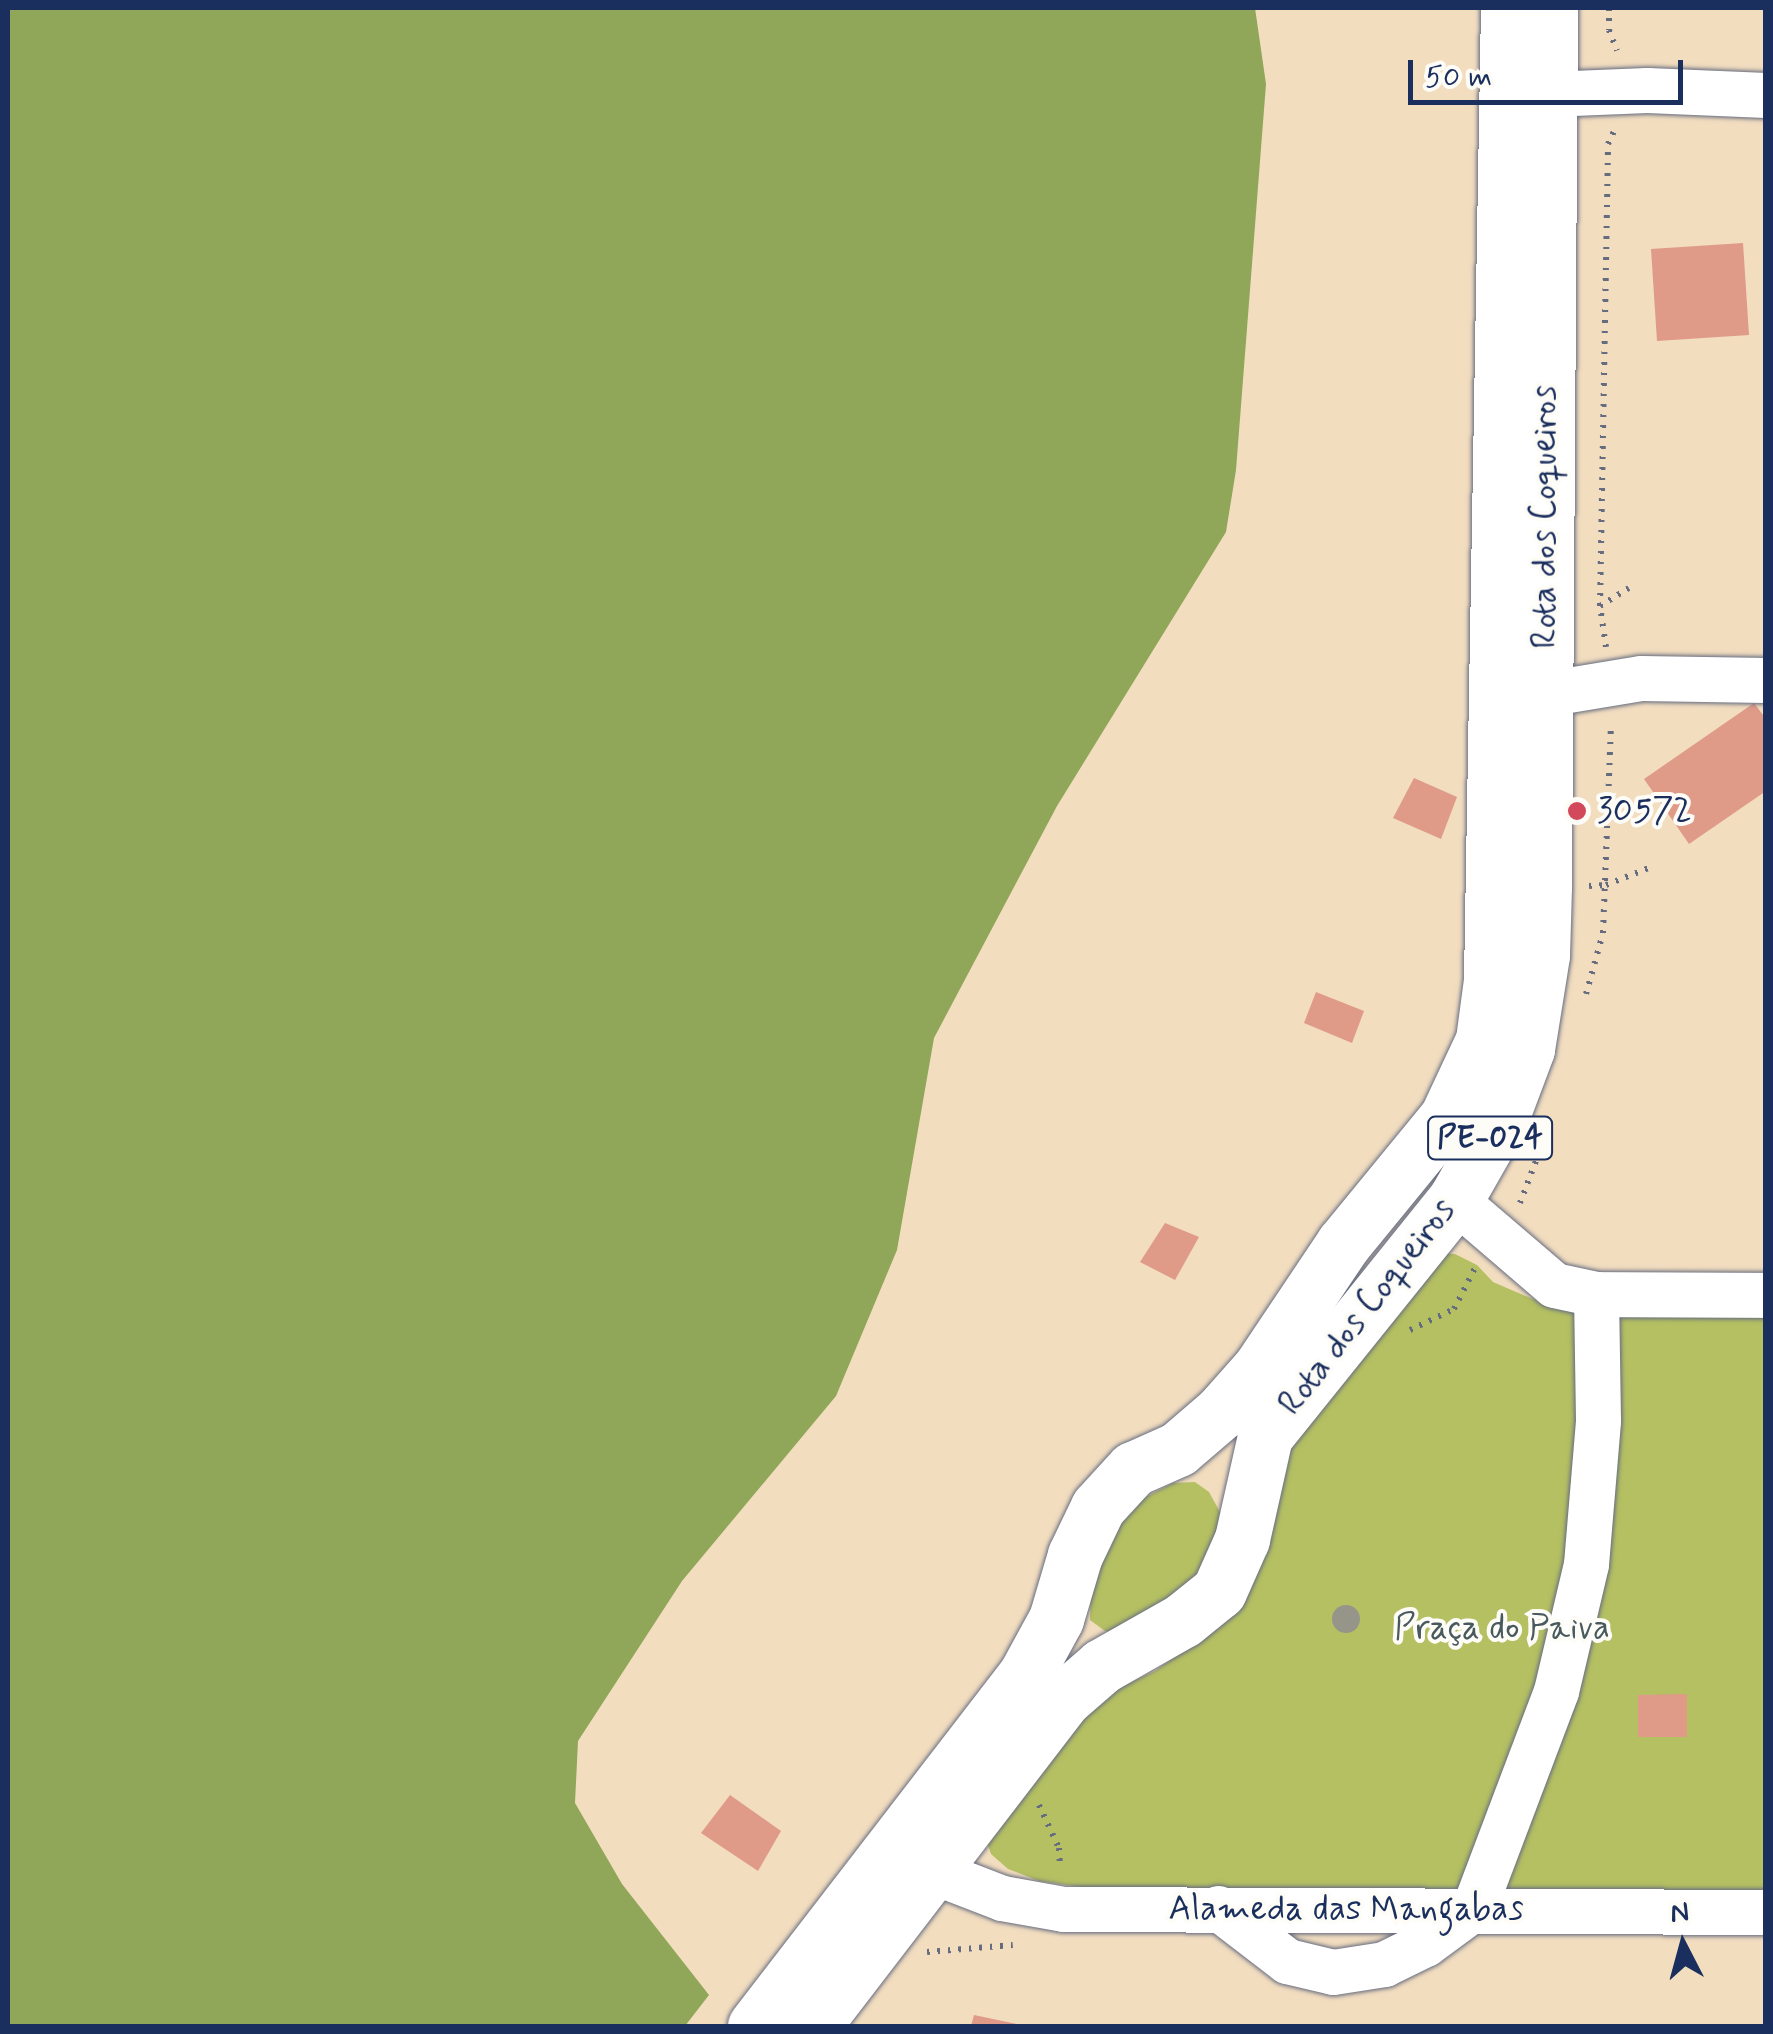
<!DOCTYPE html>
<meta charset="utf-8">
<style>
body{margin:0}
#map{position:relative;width:1773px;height:2034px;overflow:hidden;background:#f2ddbf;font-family:Mynerve,sans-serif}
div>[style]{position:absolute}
.green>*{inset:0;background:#b5c062}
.forest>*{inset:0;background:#90a658}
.building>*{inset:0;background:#e09a88}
.path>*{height:6px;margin-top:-3px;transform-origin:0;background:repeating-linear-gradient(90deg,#666c80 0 2.5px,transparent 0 10.5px)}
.roads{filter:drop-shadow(0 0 2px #666c80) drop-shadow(0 0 2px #666c80)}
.minor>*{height:45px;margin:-22.5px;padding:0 22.5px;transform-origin:22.5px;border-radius:22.5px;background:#fff}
.major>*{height:55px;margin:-27.5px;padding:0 27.5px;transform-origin:27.5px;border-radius:27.5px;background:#fff}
.trees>*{width:28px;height:28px;margin:-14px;border-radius:50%;background:#95958a}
.dots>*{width:28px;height:28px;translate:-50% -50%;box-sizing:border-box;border:5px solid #fdfcf7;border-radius:50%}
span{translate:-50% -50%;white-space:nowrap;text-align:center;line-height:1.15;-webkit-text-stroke:8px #fdfcf7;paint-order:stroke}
.shield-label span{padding:2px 8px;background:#fdfcf7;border:2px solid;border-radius:8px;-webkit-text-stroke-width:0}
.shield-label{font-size:32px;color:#1b2f5e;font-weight:700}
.street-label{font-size:35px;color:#1b2f5e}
.poi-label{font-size:35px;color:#1b2f5e}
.left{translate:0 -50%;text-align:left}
.park-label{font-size:35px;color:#495a5f}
.frame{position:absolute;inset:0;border:10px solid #1b2f5e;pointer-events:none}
.north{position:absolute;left:1633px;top:1894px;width:100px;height:100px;-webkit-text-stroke:8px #fdfcf7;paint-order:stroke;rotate:354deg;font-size:28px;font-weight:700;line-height:40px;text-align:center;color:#1b2f5e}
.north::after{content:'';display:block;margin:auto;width:35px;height:45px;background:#1b2f5e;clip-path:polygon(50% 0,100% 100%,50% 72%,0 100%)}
.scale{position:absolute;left:1408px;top:60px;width:275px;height:45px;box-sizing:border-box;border:5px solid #1b2f5e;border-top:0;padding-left:12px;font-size:30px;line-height:35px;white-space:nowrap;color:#1b2f5e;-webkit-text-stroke:8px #fdfcf7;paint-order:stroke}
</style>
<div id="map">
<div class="green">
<div style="clip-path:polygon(1437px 1253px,1455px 1254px,1477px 1265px,1493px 1282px,1549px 1306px,1765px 1313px,1765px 1896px,1081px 1887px,1039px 1881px,1008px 1869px,991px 1854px,986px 1839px,1095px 1699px,1155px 1671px,1186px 1649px,1263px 1479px)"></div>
<div style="clip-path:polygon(1195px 1482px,1209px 1492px,1226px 1523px,1203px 1583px,1133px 1638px,1105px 1631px,1090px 1620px,1091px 1583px,1104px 1540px,1136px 1502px,1173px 1483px)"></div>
</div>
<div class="forest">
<div style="clip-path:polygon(8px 8px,1255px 8px,1266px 84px,1236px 470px,1226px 532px,1057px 806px,934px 1038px,897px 1250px,836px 1396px,682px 1581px,578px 1741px,575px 1803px,622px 1884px,709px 1995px,685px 2026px,8px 2026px)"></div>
</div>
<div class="building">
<div style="clip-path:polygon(1743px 243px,1749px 335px,1657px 341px,1651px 249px)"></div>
<div style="clip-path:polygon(1754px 703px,1766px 719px,1766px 791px,1689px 844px,1644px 779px)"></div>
<div style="clip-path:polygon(1414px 778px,1457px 797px,1441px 839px,1393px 818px)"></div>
<div style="clip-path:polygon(1316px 992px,1364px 1011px,1352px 1043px,1304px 1023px)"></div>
<div style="clip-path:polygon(1165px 1223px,1199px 1237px,1175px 1280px,1140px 1262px)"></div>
<div style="clip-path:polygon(1687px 1694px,1687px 1737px,1638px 1737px,1638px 1695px)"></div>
<div style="clip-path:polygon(730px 1795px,781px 1831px,758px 1871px,701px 1833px)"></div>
<div style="clip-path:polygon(974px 2015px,1021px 2025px,1021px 2026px,971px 2026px)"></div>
</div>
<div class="path">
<div style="left:1609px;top:8px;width:22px;rotate:90deg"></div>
<div style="left:1609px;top:30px;width:22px;rotate:69deg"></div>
<div style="left:1600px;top:606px;width:34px;rotate:-32deg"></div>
<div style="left:1606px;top:647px;width:41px;rotate:-98.3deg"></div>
<div style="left:1600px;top:606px;width:462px;rotate:-89deg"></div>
<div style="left:1608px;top:144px;width:14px;rotate:-65deg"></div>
<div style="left:1589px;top:886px;width:17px;rotate:-3deg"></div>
<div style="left:1606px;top:885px;width:46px;rotate:-21.6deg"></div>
<div style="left:1586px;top:994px;width:63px;rotate:-74.4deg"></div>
<div style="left:1603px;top:933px;width:209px;rotate:-87.8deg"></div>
<div style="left:1520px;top:1203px;width:62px;rotate:-69.2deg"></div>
<div style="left:1410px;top:1330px;width:49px;rotate:-25.5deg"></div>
<div style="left:1454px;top:1309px;width:48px;rotate:-62.9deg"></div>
<div style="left:1039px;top:1805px;width:47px;rotate:65.1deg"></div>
<div style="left:1059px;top:1848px;width:20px;rotate:87deg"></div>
<div style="left:927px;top:1952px;width:86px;rotate:-4.7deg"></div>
</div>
<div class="roads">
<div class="minor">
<div style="left:1548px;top:94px;width:99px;rotate:-2.3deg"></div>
<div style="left:1647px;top:90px;width:119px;rotate:2.4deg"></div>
<div style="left:1544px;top:694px;width:98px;rotate:-9.4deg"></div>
<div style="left:1641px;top:678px;width:125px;rotate:0.9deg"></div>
<div style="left:1455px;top:1200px;width:130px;rotate:40.6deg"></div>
<div style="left:1554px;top:1285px;width:43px;rotate:12.1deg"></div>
<div style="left:1596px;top:1294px;width:170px;rotate:0.3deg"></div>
<div style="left:932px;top:1871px;width:75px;rotate:21.1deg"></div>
<div style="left:1002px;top:1898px;width:62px;rotate:10.2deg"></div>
<div style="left:1063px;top:1909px;width:703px;rotate:0.24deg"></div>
<div style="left:1218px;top:1908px;width:87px;rotate:37.5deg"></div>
<div style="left:1287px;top:1961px;width:47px;rotate:13.4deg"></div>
<div style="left:1333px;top:1972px;width:52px;rotate:-8.9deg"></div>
<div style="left:1384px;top:1964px;width:46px;rotate:-26deg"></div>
<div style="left:1425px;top:1944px;width:61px;rotate:-36.3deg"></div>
<div style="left:1474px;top:1908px;width:232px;rotate:-69.3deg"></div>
<div style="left:1556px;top:1691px;width:130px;rotate:-76.7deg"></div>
<div style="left:1586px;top:1564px;width:144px;rotate:-85.2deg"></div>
<div style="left:1598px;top:1420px;width:126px;rotate:-90.9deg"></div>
</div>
<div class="major">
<div style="left:755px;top:2026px;width:444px;rotate:-52.4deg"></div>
<div style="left:1026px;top:1674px;width:63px;rotate:-61.4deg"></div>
<div style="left:1056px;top:1619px;width:67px;rotate:-73.5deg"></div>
<div style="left:1075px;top:1555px;width:53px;rotate:-64.4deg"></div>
<div style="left:1098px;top:1507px;width:52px;rotate:-47.4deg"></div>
<div style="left:1133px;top:1469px;width:49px;rotate:-24deg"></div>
<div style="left:1178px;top:1449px;width:57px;rotate:-40.7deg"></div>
<div style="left:1221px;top:1412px;width:59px;rotate:-48.4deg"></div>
<div style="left:1260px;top:1368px;width:149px;rotate:-56.2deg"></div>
<div style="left:1343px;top:1244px;width:164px;rotate:-50.7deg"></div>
<div style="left:1447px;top:1117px;width:85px;rotate:-64.9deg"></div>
<div style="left:1483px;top:1040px;width:61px;rotate:-82.4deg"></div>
<div style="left:1491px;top:980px;width:972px;rotate:-89deg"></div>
<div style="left:813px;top:2026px;width:412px;rotate:-52.5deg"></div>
<div style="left:1064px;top:1699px;width:50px;rotate:-41deg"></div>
<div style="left:1102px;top:1666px;width:93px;rotate:-29.6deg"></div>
<div style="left:1183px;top:1620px;width:46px;rotate:-38.9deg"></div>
<div style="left:1219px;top:1591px;width:57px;rotate:-66.1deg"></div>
<div style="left:1242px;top:1539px;width:106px;rotate:-77.4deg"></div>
<div style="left:1265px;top:1436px;width:303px;rotate:-51.2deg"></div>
<div style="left:1455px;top:1200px;width:91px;rotate:-60.3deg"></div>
<div style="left:1500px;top:1121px;width:77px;rotate:-69.4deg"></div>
<div style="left:1527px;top:1049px;width:95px;rotate:-80.9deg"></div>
<div style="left:1542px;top:955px;width:69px;rotate:-88.3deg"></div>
<div style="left:1544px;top:886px;width:878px;rotate:-89.61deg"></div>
</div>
</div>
<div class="trees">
<div style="left:1346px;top:1619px"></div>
</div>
<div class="dots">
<div style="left:1577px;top:811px;background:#d1495b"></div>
</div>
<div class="shield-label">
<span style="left:1490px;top:1138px">PE-024</span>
</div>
<div class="street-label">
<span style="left:1545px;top:517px;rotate:-90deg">Rota dos Coqueiros</span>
<span style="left:1367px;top:1307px;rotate:-52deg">Rota dos Coqueiros</span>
<span style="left:1346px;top:1909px">Alameda das Mangabas</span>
</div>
<div class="poi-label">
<span class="left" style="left:1597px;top:811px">30572</span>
</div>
<div class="park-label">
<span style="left:1502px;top:1628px">Praça do Paiva</span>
</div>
<div class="frame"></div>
<div class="north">N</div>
<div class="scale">50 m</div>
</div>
